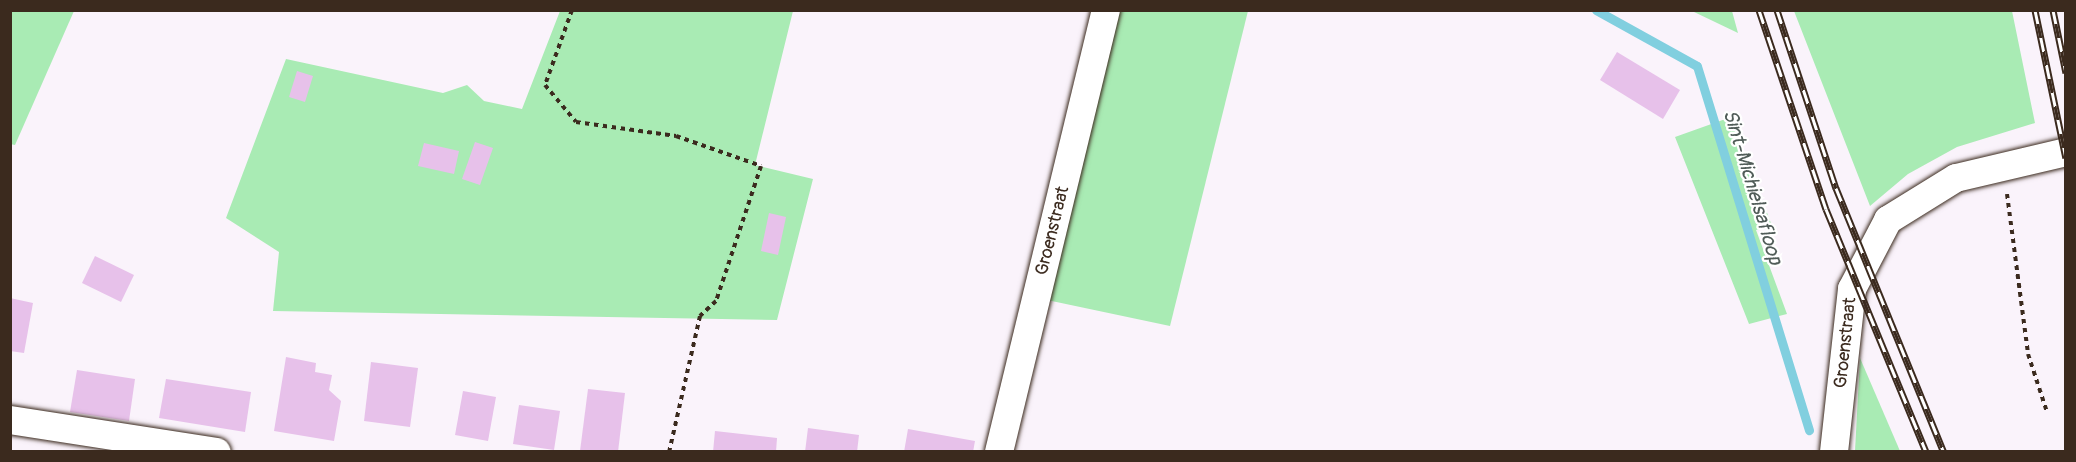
<!DOCTYPE html>
<style>
body{margin:0}
#map{position:relative;width:2076px;height:462px;overflow:hidden;background:#faf3fb;font-family:Pangolin,sans-serif}
div>[style]{position:absolute}
.green>*{inset:0;background:#a9ebb4}
.stream>*{height:9px;margin:-4.5px;padding:0 4.5px;transform-origin:4.5px;border-radius:4.5px;background:#81cfdf}
.building>*{inset:0;background:#e7c1ea}
.path>*{height:4px;margin-top:-2px;transform-origin:0;background:repeating-linear-gradient(90deg,#3b2a1e 0 4.5px,transparent 0 9px)}
.roads{filter:drop-shadow(0 0 2px #3b2a1e) drop-shadow(0 0 2px #3b2a1e)}
.street>*{height:28px;margin:-14px;padding:0 14px;transform-origin:14px;border-radius:14px;background:#fff}
.rail>*{height:7px;margin-top:-3.5px;transform-origin:0;background:repeating-linear-gradient(90deg,#fff 0 14px,#3b2a1e 0 28px);box-sizing:border-box;border-block:2px solid #3b2a1e}
span{translate:-50% -50%;white-space:nowrap;text-align:center;line-height:1.15;-webkit-text-stroke:4.5px #fff;paint-order:stroke}
.street-label{font-size:18px;color:#3b2a1e}
.water-label{font-size:20px;color:#505c58;font-style:italic}
.frame{position:absolute;inset:0;border:12px solid #3b2a1e;pointer-events:none}
</style>
<div id="map">
<div class="green">
<div style="clip-path:polygon(11px 10px,74px 11px,15px 145px,10px 144px)"></div>
<div style="clip-path:polygon(560px 11px,793px 11px,755px 165px,813px 179px,777px 320px,273px 311px,279px 252px,226px 218px,286px 59px,443px 93px,467px 85px,484px 101px,522px 109px)"></div>
<div style="clip-path:polygon(1118px 11px,1248px 11px,1170px 326px,1047px 300px)"></div>
<div style="clip-path:polygon(1692px 11px,1732px 11px,1738px 33px)"></div>
<div style="clip-path:polygon(1794px 11px,2012px 11px,2035px 123px,1957px 147px,1908px 174px,1870px 206px)"></div>
<div style="clip-path:polygon(1731px 117px,1772px 226px,1756px 230px,1787px 314px,1749px 324px,1675px 137px)"></div>
<div style="clip-path:polygon(1860px 358px,1900px 451px,1855px 451px)"></div>
</div>
<div class="stream">
<div style="left:1596px;top:10px;width:115px;rotate:29deg"></div>
<div style="left:1697px;top:66px;width:381px;rotate:72.9deg"></div>
</div>
<div class="building">
<div style="clip-path:polygon(1617px 52px,1680px 90px,1663px 119px,1600px 80px)"></div>
<div style="clip-path:polygon(297px 71px,313px 76px,305px 102px,289px 97px)"></div>
<div style="clip-path:polygon(475px 142px,493px 148px,480px 185px,462px 179px)"></div>
<div style="clip-path:polygon(424px 143px,459px 151px,454px 174px,418px 166px)"></div>
<div style="clip-path:polygon(769px 213px,786px 217px,778px 255px,761px 251px)"></div>
<div style="clip-path:polygon(95px 256px,134px 275px,121px 302px,82px 283px)"></div>
<div style="clip-path:polygon(10px 298px,33px 303px,24px 353px,10px 351px)"></div>
<div style="clip-path:polygon(286px 357px,316px 363px,315px 372px,332px 375px,329px 390px,341px 401px,334px 441px,274px 431px)"></div>
<div style="clip-path:polygon(371px 362px,418px 368px,410px 427px,364px 421px)"></div>
<div style="clip-path:polygon(77px 370px,135px 379px,129px 421px,70px 412px)"></div>
<div style="clip-path:polygon(166px 379px,251px 392px,245px 432px,159px 418px)"></div>
<div style="clip-path:polygon(588px 389px,625px 393px,618px 452px,580px 451px)"></div>
<div style="clip-path:polygon(463px 391px,496px 397px,488px 441px,455px 435px)"></div>
<div style="clip-path:polygon(519px 405px,560px 411px,554px 450px,513px 444px)"></div>
<div style="clip-path:polygon(808px 428px,859px 435px,857px 452px,805px 452px)"></div>
<div style="clip-path:polygon(908px 429px,975px 441px,973px 452px,904px 452px)"></div>
<div style="clip-path:polygon(715px 431px,777px 438px,776px 452px,713px 452px)"></div>
</div>
<div class="path">
<div style="left:572px;top:10px;width:80px;rotate:109.8deg"></div>
<div style="left:545px;top:85px;width:48px;rotate:50deg"></div>
<div style="left:576px;top:122px;width:101px;rotate:8deg"></div>
<div style="left:676px;top:136px;width:90px;rotate:19.4deg"></div>
<div style="left:761px;top:166px;width:142px;rotate:108.4deg"></div>
<div style="left:716px;top:301px;width:22px;rotate:137deg"></div>
<div style="left:700px;top:316px;width:139px;rotate:102.8deg"></div>
<div style="left:2007px;top:194px;width:161px;rotate:82.5deg"></div>
<div style="left:2028px;top:354px;width:61px;rotate:71.9deg"></div>
</div>
<div class="roads">
<div class="street">
<div style="left:10px;top:420px;width:209px;rotate:8.8deg"></div>
<div style="left:999px;top:452px;width:455px;rotate:-76.4deg"></div>
<div style="left:1834px;top:452px;width:164px;rotate:-83.7deg"></div>
<div style="left:1852px;top:289px;width:78px;rotate:-62.4deg"></div>
<div style="left:1888px;top:220px;width:80px;rotate:-31.7deg"></div>
<div style="left:1956px;top:178px;width:113px;rotate:-13.3deg"></div>
</div>
</div>
<div class="rail">
<div style="left:1759px;top:10px;width:210px;rotate:71.4deg"></div>
<div style="left:1826px;top:209px;width:263px;rotate:67.6deg"></div>
<div style="left:1777px;top:10px;width:188px;rotate:71.7deg"></div>
<div style="left:1836px;top:188px;width:285px;rotate:67.8deg"></div>
<div style="left:2035px;top:10px;width:151px;rotate:78.2deg"></div>
<div style="left:2053px;top:10px;width:64px;rotate:78.3deg"></div>
</div>
<div class="street-label">
<span style="left:1053px;top:231px;rotate:-76deg">Groenstraat</span>
<span style="left:1846px;top:343px;rotate:-84deg">Groenstraat</span>
</div>
<div class="water-label">
<span style="left:1753px;top:187px;rotate:73deg">Sint-Michielsafloop</span>
</div>
<div class="frame"></div>
</div>
